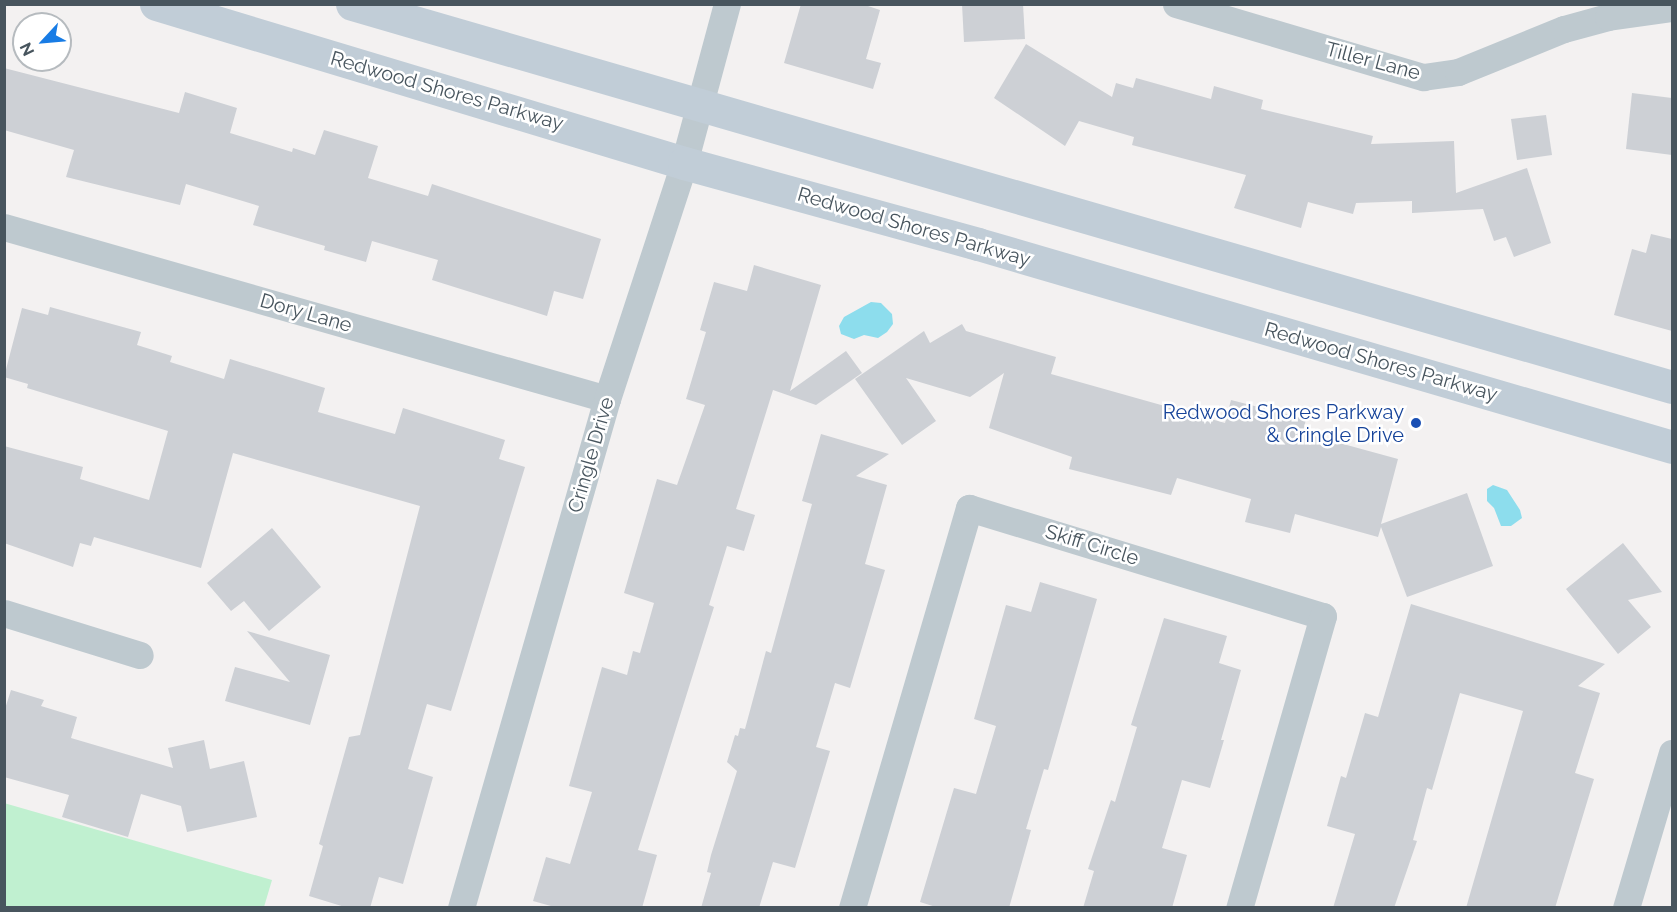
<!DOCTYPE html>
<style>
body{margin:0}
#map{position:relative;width:1677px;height:912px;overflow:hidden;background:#f3f1f1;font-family:Raleway,sans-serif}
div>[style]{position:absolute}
.green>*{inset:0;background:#c0f0d0}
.water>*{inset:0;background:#8ddded}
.building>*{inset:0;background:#cdd0d5}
.minor>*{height:27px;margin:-13.5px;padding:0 13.5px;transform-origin:13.5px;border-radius:13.5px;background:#bec9cf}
.secondary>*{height:33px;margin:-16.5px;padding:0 16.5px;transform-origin:16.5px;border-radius:16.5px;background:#c1cdd7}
.dots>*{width:16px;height:16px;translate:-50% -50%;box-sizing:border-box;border:3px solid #fff;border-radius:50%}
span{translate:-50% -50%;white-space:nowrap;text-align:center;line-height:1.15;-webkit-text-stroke:5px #fff;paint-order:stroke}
.street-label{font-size:20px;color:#48555e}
.transit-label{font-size:20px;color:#164399}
.right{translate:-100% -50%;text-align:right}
.frame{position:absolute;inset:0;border:6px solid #48555e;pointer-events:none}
.north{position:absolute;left:12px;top:12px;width:60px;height:60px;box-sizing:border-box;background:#fff;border:2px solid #b6bbbf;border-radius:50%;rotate:244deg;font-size:16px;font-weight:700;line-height:24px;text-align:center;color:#48555e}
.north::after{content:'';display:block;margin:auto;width:21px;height:27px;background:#187ce5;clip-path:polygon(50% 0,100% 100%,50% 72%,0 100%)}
</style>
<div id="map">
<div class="green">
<div style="clip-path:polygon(4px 803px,272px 880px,264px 907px,5px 907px)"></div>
</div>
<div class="water">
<div style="clip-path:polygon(871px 302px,881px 303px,892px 314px,893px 324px,887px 332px,878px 338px,864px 335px,854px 339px,841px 334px,839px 326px,844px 317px)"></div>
<div style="clip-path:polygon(1493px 485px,1507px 490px,1520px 510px,1522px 518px,1511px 526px,1501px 526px,1494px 508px,1487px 501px,1487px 489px)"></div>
</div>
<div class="building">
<div style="clip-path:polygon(801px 4px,862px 4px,880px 10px,866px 59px,881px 63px,873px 89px,784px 63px)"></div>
<div style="clip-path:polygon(962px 4px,1023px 4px,1025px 39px,964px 42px)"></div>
<div style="clip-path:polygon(1026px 44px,1112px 97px,1116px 83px,1133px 88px,1136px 78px,1211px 99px,1214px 86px,1263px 100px,1261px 109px,1373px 136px,1371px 144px,1454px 141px,1456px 193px,1527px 168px,1551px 243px,1514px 257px,1506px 237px,1494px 241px,1483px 209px,1412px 213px,1412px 201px,1356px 203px,1353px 214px,1308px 202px,1301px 228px,1234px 208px,1246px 175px,1132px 145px,1134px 137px,1079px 121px,1065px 146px,994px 98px)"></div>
<div style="clip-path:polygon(4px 68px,179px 113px,185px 92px,237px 108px,230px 133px,292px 152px,293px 148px,315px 155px,324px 130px,378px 146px,368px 178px,428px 196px,432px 184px,601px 239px,583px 299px,554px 291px,547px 316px,432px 280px,438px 260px,372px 241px,366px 262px,324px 250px,325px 246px,253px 225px,259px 206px,186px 184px,180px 205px,66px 177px,74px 150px,4px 130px)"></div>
<div style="clip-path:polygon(1632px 93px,1672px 98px,1672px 155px,1626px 149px)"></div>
<div style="clip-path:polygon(1546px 115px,1552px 155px,1517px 160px,1511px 119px)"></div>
<div style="clip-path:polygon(1651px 234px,1672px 239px,1672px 331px,1614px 315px,1632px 249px,1646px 253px)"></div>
<div style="clip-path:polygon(754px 265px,821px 285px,790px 391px,846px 351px,862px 373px,816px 405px,773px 390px,736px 509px,755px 515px,744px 551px,727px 546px,709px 605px,714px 607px,638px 850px,657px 855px,642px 908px,558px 908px,533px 901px,546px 857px,570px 864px,592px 792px,569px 786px,602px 667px,627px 675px,633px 651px,640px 653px,654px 603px,624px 593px,657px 479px,677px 485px,705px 405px,686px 399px,706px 332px,700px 330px,714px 282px,747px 291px)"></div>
<div style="clip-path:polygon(50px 307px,141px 332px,137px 345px,172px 356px,170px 362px,224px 379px,230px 359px,325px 388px,318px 412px,395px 434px,403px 408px,505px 440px,499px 459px,525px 467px,451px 711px,427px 704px,408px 769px,433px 777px,403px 884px,379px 877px,370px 908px,348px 908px,309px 896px,323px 846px,319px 844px,349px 737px,360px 735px,420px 506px,233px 453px,201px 568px,94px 537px,91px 546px,80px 543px,73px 567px,4px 543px,4px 446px,83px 467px,80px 479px,149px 500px,168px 431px,27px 388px,28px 384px,4px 377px,22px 308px,48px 315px)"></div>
<div style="clip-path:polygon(962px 324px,966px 331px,1056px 357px,1051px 374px,1225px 423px,1231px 400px,1306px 419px,1303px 433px,1398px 459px,1381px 524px,1467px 493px,1493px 566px,1407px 597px,1381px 527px,1378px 537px,1295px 514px,1290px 533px,1245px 522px,1251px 499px,1177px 478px,1171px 495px,1069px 469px,1072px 457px,989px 428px,1004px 373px,970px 397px,906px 378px,936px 421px,902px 445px,855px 379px,924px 331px,930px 343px)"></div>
<div style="clip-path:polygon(821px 434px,889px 454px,856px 476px,887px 485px,865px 564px,885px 570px,850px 688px,835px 683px,816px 747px,830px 751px,795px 868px,773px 862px,759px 908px,701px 908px,711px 873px,707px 872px,711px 855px,737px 771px,727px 762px,735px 735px,738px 736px,740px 728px,745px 729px,766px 651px,771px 653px,812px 504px,802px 501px)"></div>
<div style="clip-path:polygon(272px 528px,321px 587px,269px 631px,244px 601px,231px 611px,207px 583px)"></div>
<div style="clip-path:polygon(1623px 543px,1662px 592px,1628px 600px,1651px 627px,1618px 654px,1566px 589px)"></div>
<div style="clip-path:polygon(1040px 582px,1097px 599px,1048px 770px,1044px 769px,1026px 829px,1031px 830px,1009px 908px,939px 908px,920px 902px,954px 788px,976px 794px,996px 726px,974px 719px,1006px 605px,1031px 612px)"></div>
<div style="clip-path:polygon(1411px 604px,1605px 664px,1578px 686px,1600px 693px,1575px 773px,1594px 779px,1555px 908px,1466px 908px,1523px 711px,1460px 693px,1432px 790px,1427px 788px,1413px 840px,1417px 841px,1394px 908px,1333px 908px,1355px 834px,1327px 826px,1341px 776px,1346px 778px,1365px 713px,1378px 717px)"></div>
<div style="clip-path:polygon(1164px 618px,1227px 636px,1219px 663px,1241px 670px,1221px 740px,1224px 740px,1210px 788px,1182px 780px,1162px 848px,1187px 855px,1172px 908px,1083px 908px,1094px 871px,1088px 869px,1111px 800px,1115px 802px,1137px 727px,1131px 725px)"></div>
<div style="clip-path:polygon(247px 631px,330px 655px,310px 725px,225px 701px,235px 667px,290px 682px)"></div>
<div style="clip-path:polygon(11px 690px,44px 700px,41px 706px,77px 717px,71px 738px,173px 768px,168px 748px,204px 740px,210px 769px,244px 761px,257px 817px,187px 832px,181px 806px,141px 794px,128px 837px,62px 817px,69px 795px,4px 777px,4px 712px)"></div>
</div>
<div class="minor">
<div style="left:1176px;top:4px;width:258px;rotate:16.5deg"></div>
<div style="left:1423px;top:77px;width:35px;rotate:-8deg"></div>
<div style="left:1458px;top:72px;width:114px;rotate:-22.1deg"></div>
<div style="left:1564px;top:29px;width:46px;rotate:-15.3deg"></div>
<div style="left:1608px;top:17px;width:65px;rotate:-8deg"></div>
<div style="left:4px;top:227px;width:627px;rotate:15.92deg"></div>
<div style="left:4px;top:613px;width:142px;rotate:17.2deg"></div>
<div style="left:461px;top:908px;width:530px;rotate:-74deg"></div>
<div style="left:607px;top:399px;width:248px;rotate:-71.9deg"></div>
<div style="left:684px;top:163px;width:165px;rotate:-74.9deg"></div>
<div style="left:852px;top:908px;width:417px;rotate:-73.7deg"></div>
<div style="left:969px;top:508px;width:370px;rotate:17deg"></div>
<div style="left:1323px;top:616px;width:304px;rotate:106deg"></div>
<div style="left:1626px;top:908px;width:162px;rotate:-73.5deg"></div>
</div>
<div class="secondary">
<div style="left:156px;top:4px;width:551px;rotate:16.76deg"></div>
<div style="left:684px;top:163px;width:305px;rotate:15.4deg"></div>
<div style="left:978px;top:244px;width:723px;rotate:16.3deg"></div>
<div style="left:352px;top:4px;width:1374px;rotate:16.18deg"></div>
</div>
<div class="dots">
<div style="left:1416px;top:423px;background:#1a4fb4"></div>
</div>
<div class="street-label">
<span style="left:1373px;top:61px;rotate:15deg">Tiller Lane</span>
<span style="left:447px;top:91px;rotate:16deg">Redwood Shores Parkway</span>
<span style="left:914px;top:227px;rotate:16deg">Redwood Shores Parkway</span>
<span style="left:306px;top:313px;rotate:16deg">Dory Lane</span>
<span style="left:1381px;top:362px;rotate:16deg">Redwood Shores Parkway</span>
<span style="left:591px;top:455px;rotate:-74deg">Cringle Drive</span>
<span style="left:1092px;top:545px;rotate:17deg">Skiff Circle</span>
</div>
<div class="transit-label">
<span class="right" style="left:1404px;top:424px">Redwood Shores Parkway<br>&amp; Cringle Drive</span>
</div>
<div class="frame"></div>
<div class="north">N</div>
</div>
